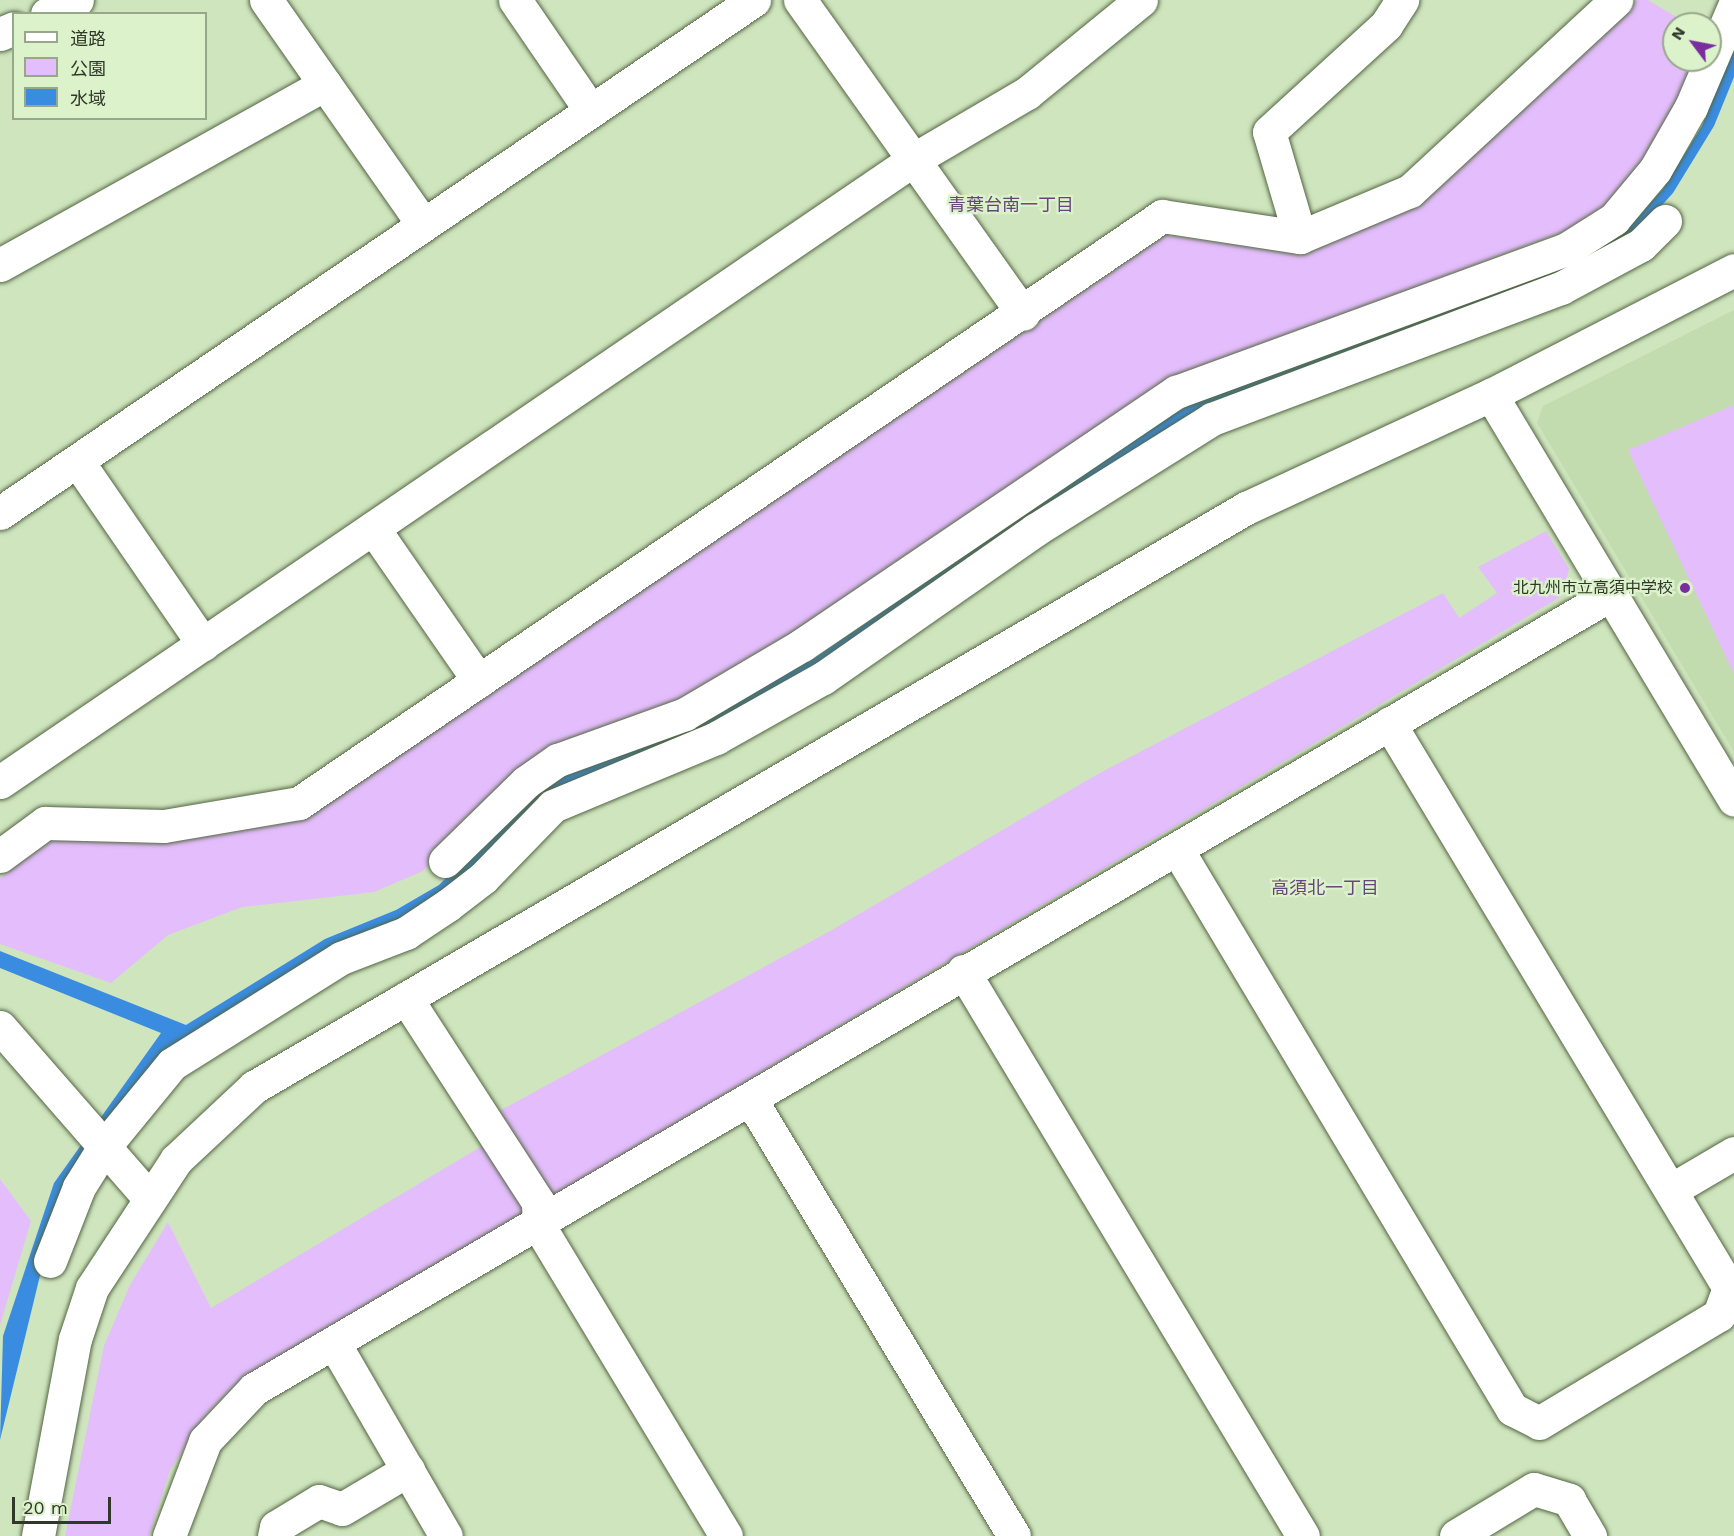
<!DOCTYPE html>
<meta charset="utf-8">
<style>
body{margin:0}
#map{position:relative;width:1734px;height:1536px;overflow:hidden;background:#cfe5be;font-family:"Work Sans","Noto Sans JP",sans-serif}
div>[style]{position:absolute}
.built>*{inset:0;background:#c2dcaf}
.green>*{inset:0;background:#e4bdfc}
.water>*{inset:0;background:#3a8ce0}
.roads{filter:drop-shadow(0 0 2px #536644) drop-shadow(0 0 2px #536644)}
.minor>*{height:33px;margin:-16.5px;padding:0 16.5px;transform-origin:16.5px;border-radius:16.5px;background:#fff}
.dots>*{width:16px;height:16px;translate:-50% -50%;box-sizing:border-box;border:3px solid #dcf2cb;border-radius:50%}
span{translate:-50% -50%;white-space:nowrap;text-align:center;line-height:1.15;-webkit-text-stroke:4.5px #dcf2cb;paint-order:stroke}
.poi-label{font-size:16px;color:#303829}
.right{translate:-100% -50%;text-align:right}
.neighbourhood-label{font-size:18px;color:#68447e}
.legend{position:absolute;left:12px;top:12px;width:195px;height:108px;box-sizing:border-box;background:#dcf2cb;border:2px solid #97a88a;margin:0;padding:8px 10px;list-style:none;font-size:18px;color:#303829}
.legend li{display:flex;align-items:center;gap:12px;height:30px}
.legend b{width:30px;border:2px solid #97a88a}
.north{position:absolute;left:1662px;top:12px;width:60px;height:60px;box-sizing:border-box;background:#dcf2cb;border:2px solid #97a88a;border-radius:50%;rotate:302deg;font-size:16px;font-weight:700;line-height:24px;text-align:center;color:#303829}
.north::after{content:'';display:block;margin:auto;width:21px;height:27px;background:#792d9f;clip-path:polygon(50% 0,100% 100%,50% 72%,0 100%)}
.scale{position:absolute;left:12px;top:1497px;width:99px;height:27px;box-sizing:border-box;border:3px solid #303829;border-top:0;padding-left:8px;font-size:18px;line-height:21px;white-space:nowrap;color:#303829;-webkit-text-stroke:4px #dcf2cb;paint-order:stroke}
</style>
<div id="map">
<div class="built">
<div style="clip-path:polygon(1734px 310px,1734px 752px,1537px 423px,1543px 406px)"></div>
</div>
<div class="green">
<div style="clip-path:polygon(1637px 0,1648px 0,1688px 24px,1674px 24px,1674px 60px,1699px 60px,1675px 115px,1606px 210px,1565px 231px,1193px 371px,697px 697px,522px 773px,423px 871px,374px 892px,242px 907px,168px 935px,111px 983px,0 944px,0 878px,51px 838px,310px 815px,1166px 235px,1305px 254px,1416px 204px)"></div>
<div style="clip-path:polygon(1734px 405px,1734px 674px,1628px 450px)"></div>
<div style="clip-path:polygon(1546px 531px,1569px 569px,1562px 596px,545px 1201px,492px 1115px,832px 930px,1098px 774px,1443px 593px,1459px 618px,1497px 593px,1478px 567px)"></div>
<div style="clip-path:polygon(487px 1143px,529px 1213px,235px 1385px,206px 1414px,170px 1470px,149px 1536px,65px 1536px,104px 1346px,130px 1285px,168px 1222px,211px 1308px)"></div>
<div style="clip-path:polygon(0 1179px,31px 1221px,0 1325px)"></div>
</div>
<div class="water">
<div style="clip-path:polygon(1734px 47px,1734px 77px,1714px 126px,1673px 193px,1630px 240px,1606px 254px,1371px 345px,679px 743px,457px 886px,184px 1040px,46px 1251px,0 1440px,3px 1336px,54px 1183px,161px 1033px,0 968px,0 951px,186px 1025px,325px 939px,396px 910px,439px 885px,533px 791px,563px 771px,734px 702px,815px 658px,1163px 420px,1202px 398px,1623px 233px,1663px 189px,1702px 126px)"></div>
</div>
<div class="roads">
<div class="minor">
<div style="left:266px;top:0;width:274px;rotate:55deg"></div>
<div style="left:515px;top:0;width:131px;rotate:55.6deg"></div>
<div style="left:800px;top:0;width:385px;rotate:54.6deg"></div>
<div style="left:47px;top:14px;width:33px;rotate:-25deg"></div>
<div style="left:0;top:34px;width:15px;rotate:-23deg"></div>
<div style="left:1300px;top:237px;width:109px;rotate:-106.4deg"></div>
<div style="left:1269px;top:132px;width:159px;rotate:-42.4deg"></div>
<div style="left:1386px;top:25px;width:30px;rotate:-57deg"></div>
<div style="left:0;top:265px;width:372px;rotate:-29.1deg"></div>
<div style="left:1491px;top:395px;width:472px;rotate:59deg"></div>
<div style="left:78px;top:462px;width:221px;rotate:55.5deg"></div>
<div style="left:0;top:513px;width:912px;rotate:-34.23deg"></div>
<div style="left:373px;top:528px;width:186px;rotate:55.3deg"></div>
<div style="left:0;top:782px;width:1105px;rotate:-34.27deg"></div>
<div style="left:913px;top:160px;width:132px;rotate:-30.4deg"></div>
<div style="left:1027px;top:93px;width:147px;rotate:-39.2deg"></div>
<div style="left:1177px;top:849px;width:653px;rotate:59.11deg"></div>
<div style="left:1512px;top:1409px;width:30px;rotate:27deg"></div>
<div style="left:1539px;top:1423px;width:210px;rotate:-31deg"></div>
<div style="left:1719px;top:1315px;width:29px;rotate:-70deg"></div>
<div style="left:1729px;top:1288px;width:659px;rotate:-121.04deg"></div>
<div style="left:0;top:856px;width:56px;rotate:-36.3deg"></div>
<div style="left:45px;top:823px;width:119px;rotate:1.4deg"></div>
<div style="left:164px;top:826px;width:137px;rotate:-9.7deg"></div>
<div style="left:299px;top:803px;width:1044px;rotate:-34.22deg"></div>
<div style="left:1162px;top:216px;width:140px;rotate:8.7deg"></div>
<div style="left:1300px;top:237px;width:119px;rotate:-22.7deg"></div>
<div style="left:1410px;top:191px;width:281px;rotate:-42.8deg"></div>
<div style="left:445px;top:861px;width:113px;rotate:-44.3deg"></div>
<div style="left:526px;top:782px;width:39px;rotate:-35deg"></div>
<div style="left:558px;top:760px;width:135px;rotate:-19.9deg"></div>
<div style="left:685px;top:714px;width:136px;rotate:-30.5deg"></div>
<div style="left:802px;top:645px;width:452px;rotate:-34.1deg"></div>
<div style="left:1176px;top:392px;width:414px;rotate:-20.1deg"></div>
<div style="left:1565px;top:250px;width:58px;rotate:-32.3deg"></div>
<div style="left:1614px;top:219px;width:64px;rotate:-50.1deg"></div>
<div style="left:1655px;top:170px;width:73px;rotate:-60.3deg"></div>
<div style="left:1691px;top:107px;width:110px;rotate:-66.9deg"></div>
<div style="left:963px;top:971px;width:659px;rotate:58.96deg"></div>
<div style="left:406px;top:998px;width:243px;rotate:57.1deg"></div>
<div style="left:538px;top:1202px;width:24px;rotate:88deg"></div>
<div style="left:539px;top:1226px;width:362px;rotate:58.9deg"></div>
<div style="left:0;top:1027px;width:227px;rotate:48.9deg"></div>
<div style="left:751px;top:1100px;width:509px;rotate:58.9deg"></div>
<div style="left:1671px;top:1190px;width:73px;rotate:-30.4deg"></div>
<div style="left:50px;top:1261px;width:79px;rotate:-68.6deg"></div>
<div style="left:79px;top:1187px;width:47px;rotate:-58deg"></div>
<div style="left:104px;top:1147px;width:107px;rotate:-50.7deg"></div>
<div style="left:172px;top:1064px;width:199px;rotate:-32.1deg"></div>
<div style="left:341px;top:958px;width:70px;rotate:-21deg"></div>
<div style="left:406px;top:933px;width:50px;rotate:-33.7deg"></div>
<div style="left:448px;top:905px;width:44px;rotate:-37.6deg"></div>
<div style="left:483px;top:878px;width:100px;rotate:-45.8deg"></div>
<div style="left:553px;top:806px;width:177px;rotate:-22.6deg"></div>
<div style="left:716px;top:738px;width:123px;rotate:-29.3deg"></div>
<div style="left:823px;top:678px;width:259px;rotate:-34.9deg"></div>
<div style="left:1035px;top:530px;width:209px;rotate:-32.1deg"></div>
<div style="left:1212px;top:419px;width:373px;rotate:-20.6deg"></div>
<div style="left:1561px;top:288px;width:91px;rotate:-28.3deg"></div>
<div style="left:1641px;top:245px;width:34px;rotate:-45deg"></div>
<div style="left:334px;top:1343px;width:223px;rotate:59.9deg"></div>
<div style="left:38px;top:1536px;width:200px;rotate:-79.4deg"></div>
<div style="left:75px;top:1339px;width:54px;rotate:-71.6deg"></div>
<div style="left:92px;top:1288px;width:153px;rotate:-56.7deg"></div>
<div style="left:176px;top:1160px;width:107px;rotate:-43.1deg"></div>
<div style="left:254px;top:1087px;width:1149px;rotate:-30.27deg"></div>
<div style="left:1246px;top:508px;width:270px;rotate:-24.8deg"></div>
<div style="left:1491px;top:395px;width:273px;rotate:-27.2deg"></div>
<div style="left:169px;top:1536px;width:102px;rotate:-69.2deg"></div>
<div style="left:205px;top:1441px;width:71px;rotate:-46.7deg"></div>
<div style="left:254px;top:1389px;width:1573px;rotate:-30.36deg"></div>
<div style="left:274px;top:1536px;width:9px;rotate:-77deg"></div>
<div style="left:276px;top:1527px;width:50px;rotate:-31.2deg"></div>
<div style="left:319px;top:1501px;width:24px;rotate:19deg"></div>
<div style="left:342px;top:1509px;width:77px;rotate:-30.6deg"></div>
<div style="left:1456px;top:1536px;width:91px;rotate:-31.1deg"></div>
<div style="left:1534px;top:1489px;width:37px;rotate:17deg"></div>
<div style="left:1569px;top:1500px;width:42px;rotate:59.7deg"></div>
</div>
</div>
<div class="dots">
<div style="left:1685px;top:588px;background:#792d9f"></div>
</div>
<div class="poi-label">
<span class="right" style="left:1673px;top:588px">北九州市立高須中学校</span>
</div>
<div class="neighbourhood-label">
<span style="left:1011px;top:205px">青葉台南一丁目</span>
<span style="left:1325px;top:888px">高須北一丁目</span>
</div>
<ul class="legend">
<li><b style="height:8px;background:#fff"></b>道路</li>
<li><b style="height:16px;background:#e4bdfc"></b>公園</li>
<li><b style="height:16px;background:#3a8ce0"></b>水域</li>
</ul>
<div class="north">N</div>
<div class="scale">20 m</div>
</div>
